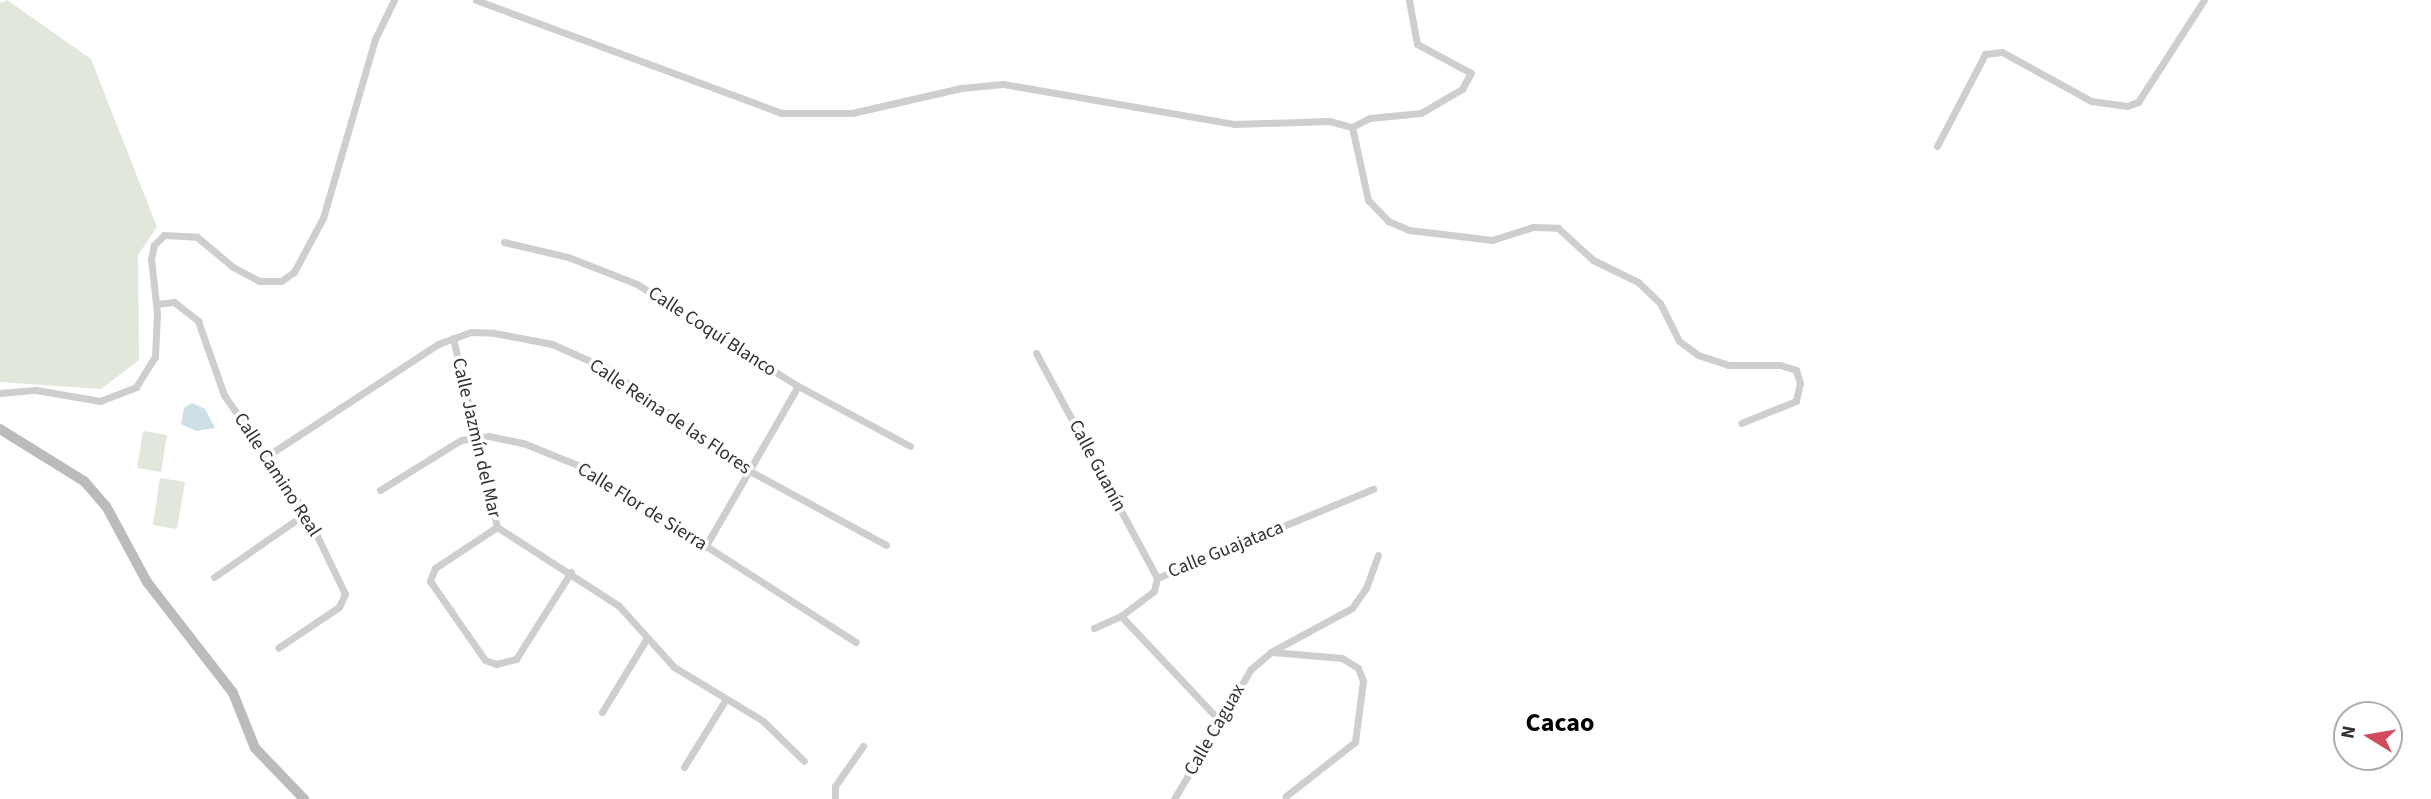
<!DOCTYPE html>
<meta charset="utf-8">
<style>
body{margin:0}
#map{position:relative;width:2431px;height:799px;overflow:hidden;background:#fff;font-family:"Source Sans 3",sans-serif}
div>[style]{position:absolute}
.green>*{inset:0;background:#e2e7dc}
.water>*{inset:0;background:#cedfe7}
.street>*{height:7px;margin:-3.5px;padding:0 3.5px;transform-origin:3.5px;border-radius:3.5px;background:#cecece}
.secondary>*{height:10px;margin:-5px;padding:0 5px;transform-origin:5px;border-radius:5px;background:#bbb}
span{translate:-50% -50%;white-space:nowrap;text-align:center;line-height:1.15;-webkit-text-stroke:7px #fff;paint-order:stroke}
.street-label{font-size:19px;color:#313131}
.district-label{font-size:26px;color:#000;font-weight:700}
.north{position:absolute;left:2333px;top:701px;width:70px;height:70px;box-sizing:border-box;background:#fff;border:2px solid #adadad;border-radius:50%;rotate:281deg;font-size:19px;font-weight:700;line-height:28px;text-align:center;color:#313131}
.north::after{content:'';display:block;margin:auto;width:24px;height:32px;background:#d04c5c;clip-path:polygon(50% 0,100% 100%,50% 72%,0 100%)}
</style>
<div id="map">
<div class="green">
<div style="clip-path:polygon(7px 0,91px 59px,157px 227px,138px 255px,139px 360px,101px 389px,0 382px,0 3px)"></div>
<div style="clip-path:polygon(143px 431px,167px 435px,161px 472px,137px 468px)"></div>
<div style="clip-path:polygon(160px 478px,185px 482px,177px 529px,153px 525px)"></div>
</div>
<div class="water">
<div style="clip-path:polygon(192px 403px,205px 409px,215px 428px,196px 431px,181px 424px,184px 408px)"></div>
</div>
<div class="street">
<div style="left:476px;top:0;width:326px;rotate:20.3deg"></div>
<div style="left:782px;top:113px;width:70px"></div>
<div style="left:852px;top:113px;width:112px;rotate:-12.9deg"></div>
<div style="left:961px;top:88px;width:42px;rotate:-5.4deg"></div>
<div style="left:1003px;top:84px;width:234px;rotate:9.8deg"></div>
<div style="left:1234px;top:124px;width:95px;rotate:-1.8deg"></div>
<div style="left:1329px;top:121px;width:24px;rotate:15deg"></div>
<div style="left:1352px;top:127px;width:20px;rotate:-27deg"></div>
<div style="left:1370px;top:118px;width:51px;rotate:-5.6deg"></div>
<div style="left:1421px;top:113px;width:48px;rotate:-30.3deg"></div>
<div style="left:1462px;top:89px;width:18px;rotate:-61deg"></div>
<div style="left:1471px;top:73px;width:61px;rotate:-151.8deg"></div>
<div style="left:1417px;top:44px;width:45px;rotate:-100.3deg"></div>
<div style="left:1352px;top:127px;width:75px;rotate:77.6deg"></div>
<div style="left:1368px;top:200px;width:29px;rotate:46deg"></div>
<div style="left:1388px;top:221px;width:23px;rotate:23deg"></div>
<div style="left:1409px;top:230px;width:84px;rotate:6.9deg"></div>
<div style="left:1492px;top:240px;width:43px;rotate:-17.6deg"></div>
<div style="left:1533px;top:227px;width:25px;rotate:2deg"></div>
<div style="left:1558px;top:228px;width:47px;rotate:42.4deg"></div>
<div style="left:1593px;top:260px;width:50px;rotate:26.1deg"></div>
<div style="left:1638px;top:282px;width:30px;rotate:44deg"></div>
<div style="left:1660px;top:303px;width:42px;rotate:63.4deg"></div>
<div style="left:1679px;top:341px;width:24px;rotate:36deg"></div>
<div style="left:1698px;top:355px;width:32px;rotate:18deg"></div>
<div style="left:1728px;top:365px;width:52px"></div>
<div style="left:1780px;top:365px;width:17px;rotate:17deg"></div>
<div style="left:1796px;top:370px;width:14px;rotate:73deg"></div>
<div style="left:1800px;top:383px;width:18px;rotate:103deg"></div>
<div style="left:1796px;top:401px;width:59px;rotate:158.2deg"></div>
<div style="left:1937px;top:146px;width:104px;rotate:-62.4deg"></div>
<div style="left:1985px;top:54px;width:17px;rotate:-7deg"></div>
<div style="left:2002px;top:52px;width:102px;rotate:28.8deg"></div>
<div style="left:2091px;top:101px;width:36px;rotate:8deg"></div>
<div style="left:2127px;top:106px;width:12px;rotate:-20deg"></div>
<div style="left:2138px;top:102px;width:121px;rotate:-57.1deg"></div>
<div style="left:504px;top:242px;width:66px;rotate:13.2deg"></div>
<div style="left:568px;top:257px;width:74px;rotate:21.4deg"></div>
<div style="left:637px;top:284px;width:191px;rotate:32.4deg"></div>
<div style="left:798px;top:386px;width:127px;rotate:28.2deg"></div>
<div style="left:156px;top:304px;width:18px;rotate:-6deg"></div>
<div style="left:174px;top:302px;width:31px;rotate:38deg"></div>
<div style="left:198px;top:321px;width:78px;rotate:70.6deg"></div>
<div style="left:224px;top:395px;width:144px;rotate:55.2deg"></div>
<div style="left:306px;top:513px;width:90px;rotate:64.3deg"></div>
<div style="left:345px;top:594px;width:14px;rotate:115deg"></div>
<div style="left:339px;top:607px;width:73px;rotate:146.1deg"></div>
<div style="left:453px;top:338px;width:194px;rotate:76.9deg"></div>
<div style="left:497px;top:527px;width:145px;rotate:32.9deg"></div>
<div style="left:619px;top:606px;width:82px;rotate:48deg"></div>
<div style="left:674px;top:667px;width:104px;rotate:31.2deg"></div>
<div style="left:763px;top:721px;width:57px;rotate:44.3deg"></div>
<div style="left:1036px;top:353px;width:255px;rotate:61.7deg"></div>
<div style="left:0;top:393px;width:36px;rotate:-5deg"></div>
<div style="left:36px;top:390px;width:65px;rotate:9.8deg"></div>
<div style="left:100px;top:401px;width:39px;rotate:-21deg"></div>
<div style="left:136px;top:387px;width:36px;rotate:-58deg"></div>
<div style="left:155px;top:357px;width:44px;rotate:-87.4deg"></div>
<div style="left:157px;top:313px;width:54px;rotate:-96.3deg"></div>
<div style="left:151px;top:259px;width:14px;rotate:-78deg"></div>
<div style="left:154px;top:245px;width:14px;rotate:-45deg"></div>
<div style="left:164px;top:235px;width:33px;rotate:3deg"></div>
<div style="left:197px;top:237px;width:47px;rotate:39.8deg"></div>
<div style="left:233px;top:267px;width:30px;rotate:28deg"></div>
<div style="left:259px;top:281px;width:22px"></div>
<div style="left:281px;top:281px;width:16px;rotate:-35deg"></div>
<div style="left:294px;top:272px;width:61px;rotate:-61.8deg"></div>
<div style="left:323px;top:218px;width:186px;rotate:-73.8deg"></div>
<div style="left:375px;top:39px;width:43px;rotate:-64deg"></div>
<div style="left:267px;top:456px;width:204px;rotate:-33.2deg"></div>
<div style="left:438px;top:344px;width:35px;rotate:-20deg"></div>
<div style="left:471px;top:332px;width:23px;rotate:2deg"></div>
<div style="left:494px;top:333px;width:59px;rotate:10.7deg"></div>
<div style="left:552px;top:344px;width:59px;rotate:24deg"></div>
<div style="left:606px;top:368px;width:175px;rotate:35.7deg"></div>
<div style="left:748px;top:470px;width:157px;rotate:28.5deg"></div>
<div style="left:380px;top:490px;width:95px;rotate:-31.7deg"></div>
<div style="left:461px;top:440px;width:28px;rotate:-8deg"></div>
<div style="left:489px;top:436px;width:35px;rotate:12deg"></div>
<div style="left:523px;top:443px;width:65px;rotate:21.8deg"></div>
<div style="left:583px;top:467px;width:324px;rotate:32.7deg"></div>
<div style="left:497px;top:527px;width:74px;rotate:146.5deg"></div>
<div style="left:435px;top:568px;width:14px;rotate:111deg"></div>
<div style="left:430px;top:581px;width:96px;rotate:55.2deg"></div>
<div style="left:485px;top:660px;width:12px;rotate:20deg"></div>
<div style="left:496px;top:664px;width:21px;rotate:-14deg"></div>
<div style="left:516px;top:659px;width:103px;rotate:-57.7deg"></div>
<div style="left:705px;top:547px;width:186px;rotate:-60deg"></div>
<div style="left:214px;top:577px;width:112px;rotate:-34.8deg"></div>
<div style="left:1121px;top:616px;width:141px;rotate:46.7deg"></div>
<div style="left:1094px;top:628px;width:30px;rotate:-24deg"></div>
<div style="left:1121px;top:616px;width:41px;rotate:-37.1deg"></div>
<div style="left:1154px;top:591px;width:13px;rotate:-77deg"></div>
<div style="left:1157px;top:578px;width:234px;rotate:-22.4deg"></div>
<div style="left:1272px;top:652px;width:70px;rotate:4.9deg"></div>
<div style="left:1342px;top:658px;width:19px;rotate:32deg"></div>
<div style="left:1358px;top:668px;width:14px;rotate:69deg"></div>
<div style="left:1363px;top:681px;width:62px;rotate:97.5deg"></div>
<div style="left:1355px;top:742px;width:88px;rotate:142deg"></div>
<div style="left:602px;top:712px;width:87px;rotate:-58.7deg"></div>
<div style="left:684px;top:767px;width:80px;rotate:-58.3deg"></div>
<div style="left:835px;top:799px;width:13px;rotate:-90deg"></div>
<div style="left:835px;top:786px;width:49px;rotate:-55deg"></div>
<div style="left:1174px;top:799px;width:151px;rotate:-59.4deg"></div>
<div style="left:1251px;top:669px;width:26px;rotate:-40deg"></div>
<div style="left:1271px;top:652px;width:92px;rotate:-28.5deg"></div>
<div style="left:1352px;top:608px;width:24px;rotate:-55deg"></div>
<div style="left:1366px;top:588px;width:35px;rotate:-70deg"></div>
</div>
<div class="secondary">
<div style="left:0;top:429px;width:99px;rotate:31.8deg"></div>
<div style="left:84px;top:481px;width:33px;rotate:49deg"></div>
<div style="left:106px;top:506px;width:86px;rotate:61.7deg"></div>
<div style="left:147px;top:582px;width:140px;rotate:52.2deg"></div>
<div style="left:233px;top:693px;width:59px;rotate:68.2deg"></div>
<div style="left:255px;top:748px;width:71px;rotate:46.1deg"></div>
</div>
<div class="street-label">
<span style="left:712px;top:332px;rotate:33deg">Calle Coquí Blanco</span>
<span style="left:670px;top:417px;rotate:34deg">Calle Reina de las Flores</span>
<span style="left:476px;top:438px;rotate:77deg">Calle Jazmín del Mar</span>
<span style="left:1097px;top:466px;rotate:62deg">Calle Guanín</span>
<span style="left:277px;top:475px;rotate:57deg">Calle Camino Real</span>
<span style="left:642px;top:507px;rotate:32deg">Calle Flor de Sierra</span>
<span style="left:1226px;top:550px;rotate:-22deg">Calle Guajataca</span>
<span style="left:1215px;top:730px;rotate:-60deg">Calle Caguax</span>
</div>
<div class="district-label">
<span style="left:1560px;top:723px">Cacao</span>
</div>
<div class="north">N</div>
</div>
